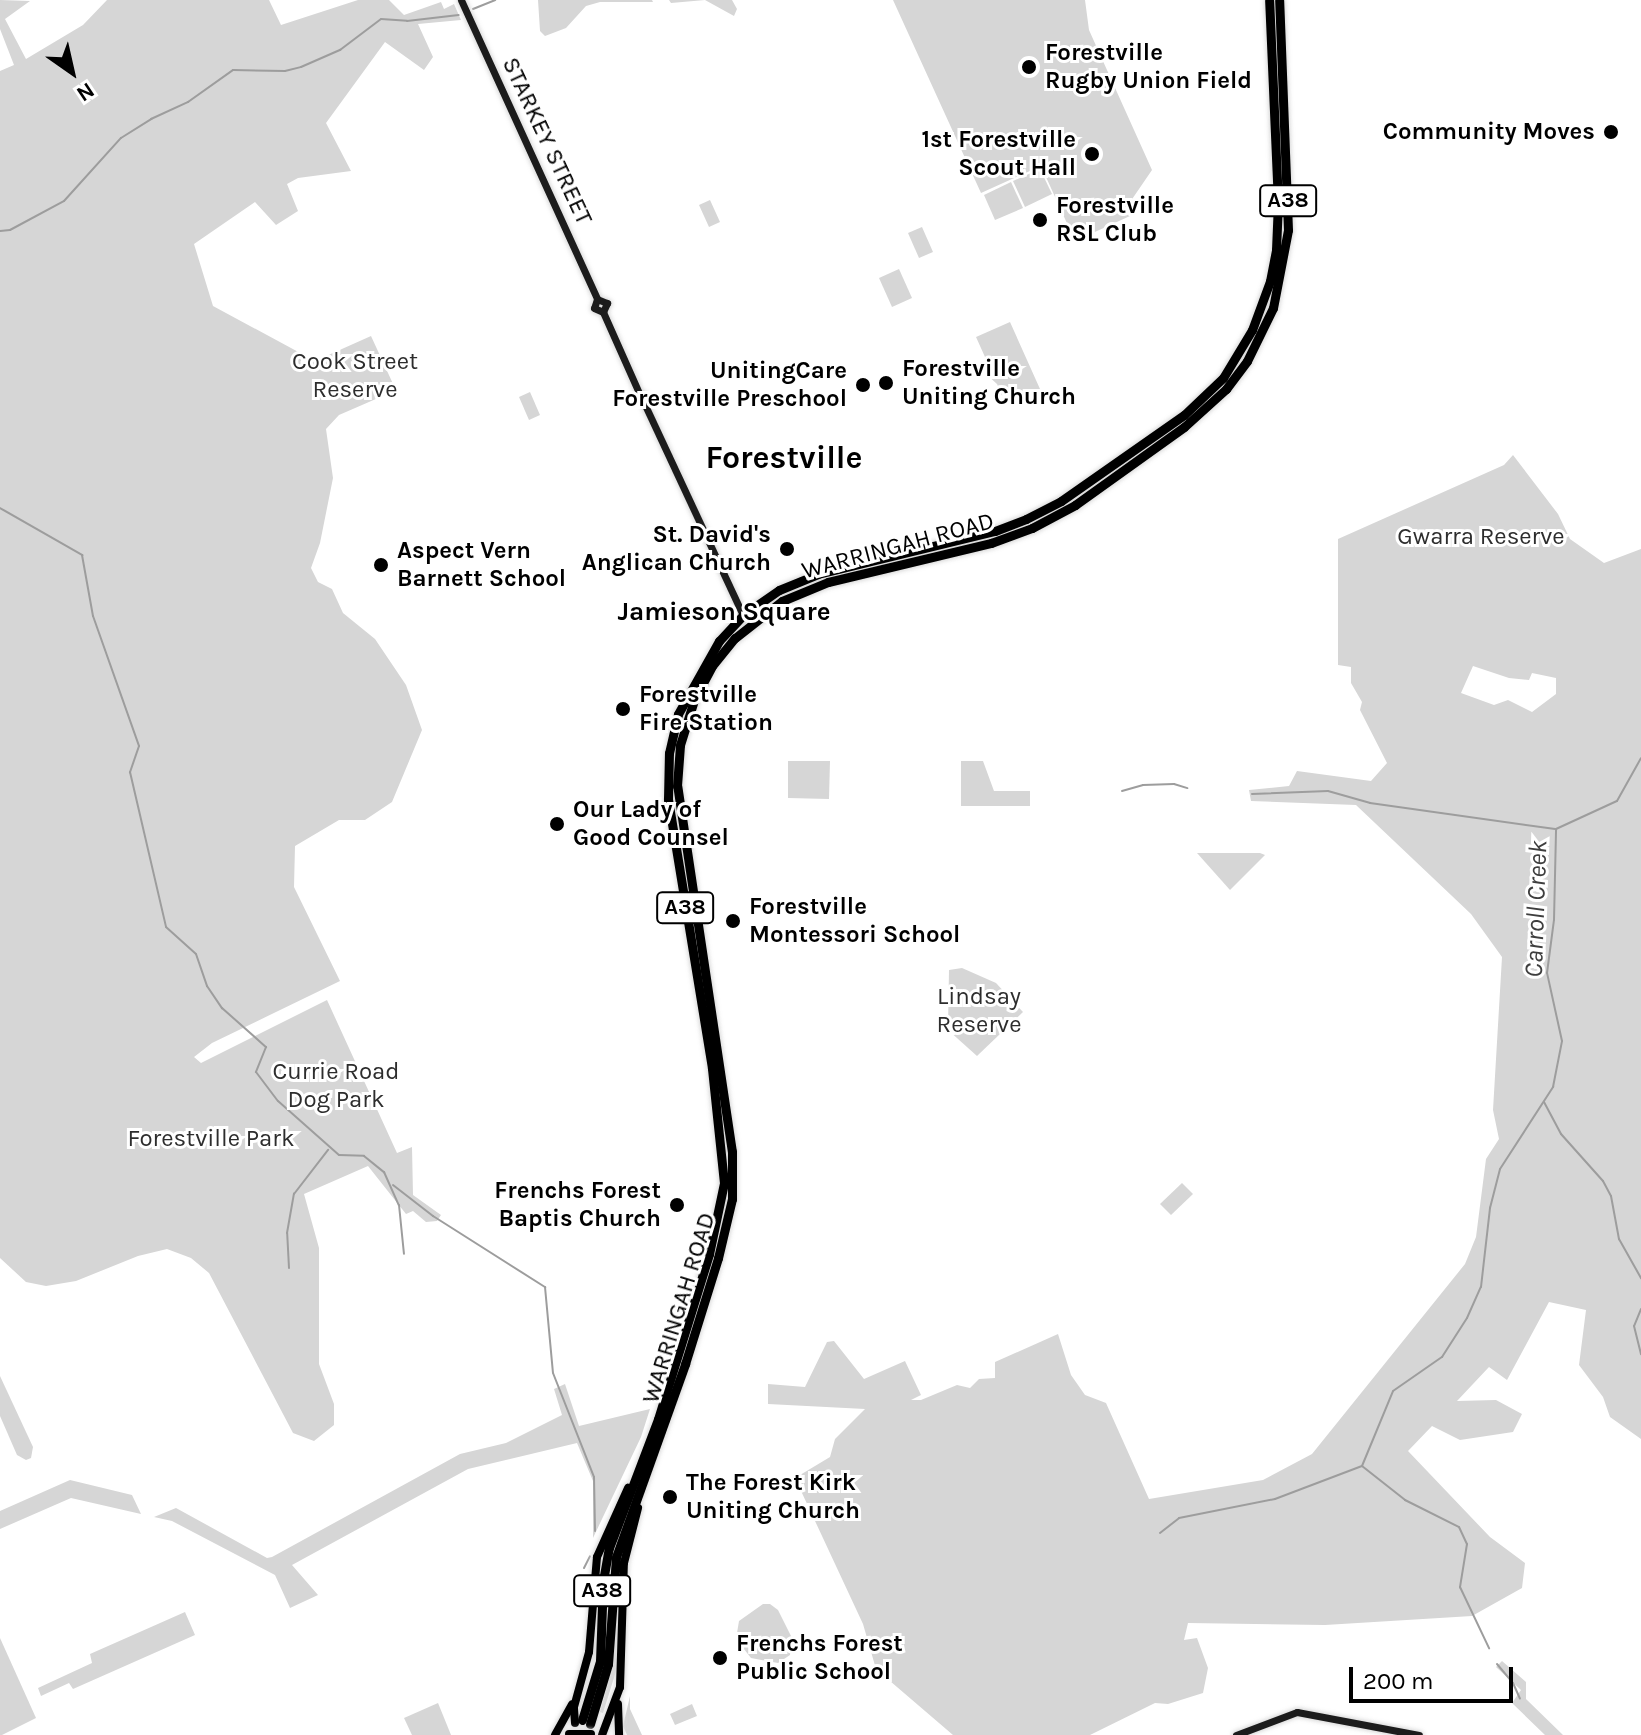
<!DOCTYPE html>
<style>
body{margin:0}
#map{position:relative;width:1641px;height:1735px;overflow:hidden;background:#fff;font-family:Karla,sans-serif}
div>[style]{position:absolute}
.green>*{inset:0;background:#d6d6d6}
.stream>*{height:2px;margin:-1px;padding:0 1px;transform-origin:1px;border-radius:1px;background:#9d9d9d}
.roads{filter:drop-shadow(0 0 2px #dbdbdb) drop-shadow(0 0 2px #dbdbdb)}
.secondary>*{height:7px;margin:-3.5px;padding:0 3.5px;transform-origin:3.5px;border-radius:3.5px;background:#1c1c1c}
.primary>*{height:8px;margin:-4px;padding:0 4px;transform-origin:4px;border-radius:4px;background:#000}
.highway>*{height:9px;margin:-4.5px;padding:0 4.5px;transform-origin:4.5px;border-radius:4.5px;background:#000}
.bridges{filter:drop-shadow(0 0 2px #dbdbdb) drop-shadow(0 0 2px #dbdbdb)}
.primary-bridge>*{height:8px;margin:-4px;padding:0 4px;transform-origin:4px;border-radius:4px;background:#000}
.dots>*{width:22px;height:22px;translate:-50% -50%;box-sizing:border-box;border:4px solid #fff;border-radius:50%}
span{translate:-50% -50%;white-space:nowrap;text-align:center;line-height:1.15;-webkit-text-stroke:6px #fff;paint-order:stroke}
.shield-label span{padding:2px 6px;background:#fff;border:2px solid;border-radius:6px;-webkit-text-stroke-width:0}
.shield-label{font-size:22px;color:#000;font-weight:700}
.poi-label{font-size:24px;color:#000;font-weight:700}
.left{translate:0 -50%;text-align:left}
.right{translate:-100% -50%;text-align:right}
.street-label{font-size:24px;color:#000}
.park-label{font-size:24px;color:#2d2d2d}
.neighbourhood-label{font-size:26px;color:#000;font-weight:700}
.water-label{font-size:26px;color:#3e3e3e;font-style:italic}
.district-label{font-size:32px;color:#000;font-weight:700}
.north{position:absolute;left:32px;top:32px;width:80px;height:80px;-webkit-text-stroke:6px #fff;paint-order:stroke;rotate:146deg;font-size:22px;font-weight:700;line-height:32px;text-align:center;color:#000}
.north::after{content:'';display:block;margin:auto;width:28px;height:36px;background:#000;clip-path:polygon(50% 0,100% 100%,50% 72%,0 100%)}
.scale{position:absolute;left:1349px;top:1667px;width:164px;height:36px;box-sizing:border-box;border:4px solid #000;border-top:0;padding-left:10px;font-size:24px;line-height:28px;white-space:nowrap;color:#000;-webkit-text-stroke:6px #fff;paint-order:stroke}
</style>
<div id="map">
<div class="green">
<div style="clip-path:polygon(0 0,30px 1px,5px 19px,26px 59px,83px 25px,107px 0,269px 0,281px 25px,358px 0,389px 0,404px 15px,441px 2px,444px 9px,454px 4px,461px 20px,418px 24px,433px 57px,424px 70px,385px 42px,326px 123px,351px 171px,298px 178px,287px 184px,298px 211px,276px 225px,255px 202px,194px 244px,213px 306px,315px 361px,371px 336px,394px 386px,392px 392px,339px 415px,326px 429px,333px 478px,320px 543px,311px 568px,318px 582px,332px 589px,343px 613px,375px 639px,406px 685px,422px 730px,392px 802px,365px 820px,339px 820px,295px 846px,294px 887px,340px 981px,212px 1043px,194px 1057px,201px 1063px,327px 1000px,397px 1153px,412px 1147px,413px 1195px,441px 1215px,437px 1221px,426px 1222px,413px 1211px,406px 1214px,368px 1166px,304px 1194px,319px 1248px,319px 1364px,334px 1404px,334px 1425px,314px 1441px,293px 1433px,209px 1273px,191px 1258px,167px 1249px,138px 1256px,76px 1281px,46px 1286px,26px 1282px,0 1258px,0 71px,14px 65px,0 29px)"></div>
<div style="clip-path:polygon(538px 0,652px 0,653px 2px,600px 2px,586px 6px,566px 28px,545px 36px,540px 31px)"></div>
<div style="clip-path:polygon(669px 0,732px 0,737px 9px,734px 16px,705px 0,671px 3px)"></div>
<div style="clip-path:polygon(893px 0,1085px 0,1089px 30px,1152px 170px,1126px 208px,1130px 216px,1075px 241px,1041px 166px,981px 193px)"></div>
<div style="clip-path:polygon(1040px 169px,1052px 194px,1025px 207px,1013px 181px)"></div>
<div style="clip-path:polygon(1011px 182px,1023px 208px,995px 220px,984px 195px)"></div>
<div style="clip-path:polygon(710px 200px,720px 222px,709px 227px,699px 205px)"></div>
<div style="clip-path:polygon(922px 227px,933px 252px,919px 258px,908px 233px)"></div>
<div style="clip-path:polygon(899px 269px,912px 298px,892px 307px,879px 278px)"></div>
<div style="clip-path:polygon(1010px 322px,1040px 389px,1006px 405px,997px 384px,986px 374px,985px 357px,976px 337px)"></div>
<div style="clip-path:polygon(530px 392px,540px 415px,529px 420px,519px 397px)"></div>
<div style="clip-path:polygon(evenodd,1513px 455px,1558px 514px,1570px 539px,1604px 563px,1641px 549px,1641px 1439px,1610px 1417px,1603px 1397px,1579px 1365px,1586px 1310px,1549px 1302px,1507px 1380px,1489px 1367px,1457px 1401px,1496px 1400px,1522px 1414px,1513px 1432px,1460px 1440px,1432px 1426px,1408px 1451px,1490px 1537px,1525px 1563px,1522px 1588px,1472px 1616px,1325px 1625px,1188px 1623px,1184px 1640px,1197px 1638px,1208px 1668px,1203px 1693px,1168px 1704px,1155px 1703px,1090px 1735px,953px 1735px,876px 1669px,863px 1624px,795px 1478px,830px 1457px,835px 1439px,865px 1409px,768px 1404px,768px 1384px,805px 1387px,827px 1342px,834px 1341px,864px 1379px,905px 1361px,921px 1395px,911px 1400px,921px 1400px,957px 1385px,970px 1388px,979px 1379px,995px 1378px,995px 1362px,1058px 1334px,1071px 1375px,1085px 1395px,1106px 1403px,1149px 1499px,1263px 1480px,1312px 1454px,1465px 1264px,1476px 1237px,1486px 1159px,1499px 1139px,1493px 1110px,1502px 957px,1471px 914px,1356px 805px,1251px 801px,1249px 790px,1289px 786px,1297px 771px,1371px 781px,1387px 763px,1360px 710px,1362px 702px,1351px 683px,1351px 667px,1338px 665px,1338px 539px,1504px 465px,1513px 455px,1473px 666px,1509px 678px,1529px 680px,1532px 673px,1556px 678px,1556px 694px,1532px 712px,1508px 700px,1494px 705px,1461px 693px,1473px 666px)"></div>
<div style="clip-path:polygon(788px 761px,830px 761px,829px 799px,788px 798px)"></div>
<div style="clip-path:polygon(961px 761px,983px 761px,994px 791px,1030px 791px,1030px 806px,961px 806px)"></div>
<div style="clip-path:polygon(1197px 853px,1260px 853px,1265px 855px,1230px 890px)"></div>
<div style="clip-path:polygon(962px 968px,996px 983px,1023px 1012px,977px 1056px,948px 1030px,949px 970px)"></div>
<div style="clip-path:polygon(1182px 1183px,1193px 1194px,1171px 1215px,1160px 1204px)"></div>
<div style="clip-path:polygon(0 1376px,33px 1447px,31px 1458px,26px 1460px,17px 1455px,0 1416px)"></div>
<div style="clip-path:polygon(565px 1384px,579px 1426px,650px 1409px,641px 1437px,593px 1538px,593px 1481px,577px 1443px,468px 1469px,292px 1565px,318px 1595px,290px 1608px,275px 1575px,172px 1521px,154px 1517px,176px 1508px,267px 1558px,272px 1557px,460px 1454px,506px 1443px,562px 1415px,554px 1389px)"></div>
<div style="clip-path:polygon(70px 1480px,132px 1495px,141px 1514px,71px 1498px,0 1529px,0 1511px)"></div>
<div style="clip-path:polygon(617px 1598px,620px 1598px,617px 1668px,603px 1713px,600px 1712px,612px 1668px)"></div>
<div style="clip-path:polygon(763px 1604px,770px 1604px,778px 1610px,792px 1638px,790px 1655px,778px 1663px,751px 1658px,736px 1639px,739px 1621px)"></div>
<div style="clip-path:polygon(185px 1612px,195px 1635px,73px 1689px,69px 1683px,41px 1696px,38px 1688px,92px 1663px,90px 1654px)"></div>
<div style="clip-path:polygon(0 1638px,36px 1718px,2px 1735px,0 1735px)"></div>
<div style="clip-path:polygon(1502px 1661px,1526px 1682px,1526px 1699px,1563px 1735px,1545px 1735px,1512px 1703px,1521px 1690px,1496px 1667px)"></div>
<div style="clip-path:polygon(630px 1696px,630px 1709px,642px 1735px,627px 1735px,623px 1726px)"></div>
<div style="clip-path:polygon(438px 1703px,451px 1735px,412px 1735px,404px 1718px)"></div>
<div style="clip-path:polygon(692px 1704px,697px 1716px,675px 1725px,670px 1714px)"></div>
</div>
<div class="stream">
<div style="left:473px;top:9px;width:24px;rotate:-22deg"></div>
<div style="left:0;top:231px;width:10px;rotate:-6deg"></div>
<div style="left:10px;top:230px;width:61px;rotate:-28.2deg"></div>
<div style="left:64px;top:201px;width:85px;rotate:-47.9deg"></div>
<div style="left:121px;top:138px;width:36px;rotate:-32deg"></div>
<div style="left:151px;top:119px;width:41px;rotate:-24.7deg"></div>
<div style="left:188px;top:102px;width:55px;rotate:-35.4deg"></div>
<div style="left:233px;top:70px;width:52px;rotate:1.1deg"></div>
<div style="left:285px;top:71px;width:16px;rotate:-14deg"></div>
<div style="left:301px;top:67px;width:43px;rotate:-23.6deg"></div>
<div style="left:340px;top:50px;width:51px;rotate:-37.1deg"></div>
<div style="left:381px;top:19px;width:26px;rotate:4deg"></div>
<div style="left:407px;top:21px;width:52px;rotate:-6.6deg"></div>
<div style="left:0;top:508px;width:95px;rotate:29.8deg"></div>
<div style="left:82px;top:555px;width:62px;rotate:79.8deg"></div>
<div style="left:93px;top:616px;width:138px;rotate:70.5deg"></div>
<div style="left:139px;top:746px;width:28px;rotate:109deg"></div>
<div style="left:130px;top:772px;width:159px;rotate:76.9deg"></div>
<div style="left:166px;top:927px;width:40px;rotate:42deg"></div>
<div style="left:196px;top:954px;width:34px;rotate:71deg"></div>
<div style="left:207px;top:986px;width:27px;rotate:56deg"></div>
<div style="left:222px;top:1008px;width:59px;rotate:41.6deg"></div>
<div style="left:266px;top:1047px;width:27px;rotate:112deg"></div>
<div style="left:256px;top:1072px;width:36px;rotate:53deg"></div>
<div style="left:278px;top:1101px;width:81px;rotate:41.5deg"></div>
<div style="left:339px;top:1155px;width:25px;rotate:2deg"></div>
<div style="left:364px;top:1156px;width:26px;rotate:39deg"></div>
<div style="left:384px;top:1172px;width:36px;rotate:66deg"></div>
<div style="left:399px;top:1205px;width:49px;rotate:84.2deg"></div>
<div style="left:1122px;top:791px;width:22px;rotate:-16deg"></div>
<div style="left:1143px;top:785px;width:31px;rotate:-2deg"></div>
<div style="left:1174px;top:784px;width:14px;rotate:17deg"></div>
<div style="left:1252px;top:794px;width:76px;rotate:-2.3deg"></div>
<div style="left:1328px;top:791px;width:44px;rotate:15.9deg"></div>
<div style="left:1370px;top:803px;width:187px;rotate:8deg"></div>
<div style="left:1544px;top:1102px;width:36px;rotate:62deg"></div>
<div style="left:1561px;top:1134px;width:63px;rotate:48.2deg"></div>
<div style="left:1603px;top:1181px;width:17px;rotate:62deg"></div>
<div style="left:1611px;top:1196px;width:44px;rotate:79.5deg"></div>
<div style="left:1619px;top:1239px;width:45px;rotate:60.6deg"></div>
<div style="left:393px;top:1185px;width:51px;rotate:37.8deg"></div>
<div style="left:433px;top:1216px;width:133px;rotate:32.4deg"></div>
<div style="left:545px;top:1287px;width:86px;rotate:84.7deg"></div>
<div style="left:553px;top:1373px;width:112px;rotate:68.5deg"></div>
<div style="left:594px;top:1477px;width:54px;rotate:88.9deg"></div>
<div style="left:289px;top:1268px;width:35px;rotate:-93deg"></div>
<div style="left:287px;top:1233px;width:40px;rotate:-80deg"></div>
<div style="left:294px;top:1194px;width:56px;rotate:-52.3deg"></div>
<div style="left:1641px;top:1309px;width:18px;rotate:112deg"></div>
<div style="left:1634px;top:1326px;width:29px;rotate:76deg"></div>
<div style="left:1362px;top:1466px;width:55px;rotate:38.3deg"></div>
<div style="left:1405px;top:1500px;width:60px;rotate:26.6deg"></div>
<div style="left:1459px;top:1527px;width:19px;rotate:65deg"></div>
<div style="left:1467px;top:1544px;width:44px;rotate:99.2deg"></div>
<div style="left:1460px;top:1587px;width:68px;rotate:64.6deg"></div>
<div style="left:1160px;top:1533px;width:24px;rotate:-38deg"></div>
<div style="left:1179px;top:1518px;width:98px;rotate:-11.2deg"></div>
<div style="left:1275px;top:1499px;width:93px;rotate:-20.8deg"></div>
<div style="left:1362px;top:1466px;width:81px;rotate:-67.5deg"></div>
<div style="left:1393px;top:1391px;width:60px;rotate:-34.8deg"></div>
<div style="left:1442px;top:1357px;width:46px;rotate:-57.3deg"></div>
<div style="left:1467px;top:1318px;width:34px;rotate:-66deg"></div>
<div style="left:1481px;top:1287px;width:80px;rotate:-83.5deg"></div>
<div style="left:1490px;top:1208px;width:40px;rotate:-75.6deg"></div>
<div style="left:1500px;top:1169px;width:98px;rotate:-57.1deg"></div>
<div style="left:1553px;top:1087px;width:47px;rotate:-78.9deg"></div>
<div style="left:1562px;top:1041px;width:70px;rotate:-102.4deg"></div>
<div style="left:1547px;top:973px;width:53px;rotate:-82.5deg"></div>
<div style="left:1554px;top:920px;width:91px;rotate:-88.7deg"></div>
<div style="left:1556px;top:829px;width:67px;rotate:-24.7deg"></div>
<div style="left:1617px;top:801px;width:49px;rotate:-60.8deg"></div>
<div style="left:584px;top:1568px;width:13px;rotate:-63deg"></div>
<div style="left:1497px;top:1664px;width:25px;rotate:50deg"></div>
<div style="left:1513px;top:1683px;width:17px;rotate:66deg"></div>
</div>
<div class="roads">
<div class="secondary">
<div style="left:461px;top:0;width:328px;rotate:65.5deg"></div>
<div style="left:597px;top:299px;width:11px;rotate:22deg"></div>
<div style="left:607px;top:303px;width:10px;rotate:114deg"></div>
<div style="left:597px;top:299px;width:9px;rotate:108deg"></div>
<div style="left:594px;top:308px;width:10px;rotate:24deg"></div>
<div style="left:603px;top:312px;width:89px;rotate:66deg"></div>
<div style="left:639px;top:393px;width:8px;rotate:30deg"></div>
<div style="left:646px;top:397px;width:6px;rotate:108deg"></div>
<div style="left:644px;top:403px;width:234px;rotate:65deg"></div>
<div style="left:1236px;top:1735px;width:65px;rotate:-20.7deg"></div>
<div style="left:1297px;top:1712px;width:124px;rotate:10.7deg"></div>
</div>
<div class="primary">
<div style="left:618px;top:1704px;width:31px;rotate:88deg"></div>
<div style="left:575px;top:1723px;width:16px;rotate:-94deg"></div>
<div style="left:574px;top:1707px;width:57px;rotate:-74.7deg"></div>
<div style="left:589px;top:1652px;width:95px;rotate:-85.2deg"></div>
<div style="left:597px;top:1557px;width:76px;rotate:-65.8deg"></div>
<div style="left:555px;top:1735px;width:35px;rotate:-61deg"></div>
<div style="left:602px;top:1735px;width:51px;rotate:-69.4deg"></div>
<div style="left:620px;top:1687px;width:124px;rotate:-88.2deg"></div>
<div style="left:624px;top:1563px;width:57px;rotate:-75.7deg"></div>
</div>
<div class="highway">
<div style="left:582px;top:1720px;width:62px;rotate:-73deg"></div>
<div style="left:600px;top:1661px;width:80px;rotate:-87.9deg"></div>
<div style="left:603px;top:1581px;width:34px;rotate:-80deg"></div>
<div style="left:609px;top:1548px;width:138px;rotate:-69.2deg"></div>
<div style="left:658px;top:1419px;width:173px;rotate:-72.8deg"></div>
<div style="left:709px;top:1254px;width:73px;rotate:-78.1deg"></div>
<div style="left:724px;top:1183px;width:116px;rotate:-96deg"></div>
<div style="left:712px;top:1068px;width:273px;rotate:-99.3deg"></div>
<div style="left:668px;top:799px;width:46px;rotate:-88.8deg"></div>
<div style="left:669px;top:753px;width:40px;rotate:-77deg"></div>
<div style="left:678px;top:714px;width:84px;rotate:-60.7deg"></div>
<div style="left:719px;top:641px;width:35px;rotate:-47deg"></div>
<div style="left:743px;top:615px;width:44px;rotate:-34.8deg"></div>
<div style="left:779px;top:590px;width:42px;rotate:-22.3deg"></div>
<div style="left:818px;top:574px;width:182px;rotate:-13.7deg"></div>
<div style="left:995px;top:531px;width:33px;rotate:-21deg"></div>
<div style="left:1026px;top:519px;width:39px;rotate:-27deg"></div>
<div style="left:1061px;top:501px;width:150px;rotate:-35deg"></div>
<div style="left:1184px;top:415px;width:54px;rotate:-43.5deg"></div>
<div style="left:1223px;top:378px;width:56px;rotate:-58.9deg"></div>
<div style="left:1252px;top:330px;width:52px;rotate:-69.8deg"></div>
<div style="left:1270px;top:281px;width:32px;rotate:-79deg"></div>
<div style="left:1276px;top:250px;width:47px;rotate:-87.6deg"></div>
<div style="left:1278px;top:203px;width:203px;rotate:-92.5deg"></div>
<div style="left:590px;top:1724px;width:63px;rotate:-73.3deg"></div>
<div style="left:608px;top:1664px;width:107px;rotate:-85.7deg"></div>
<div style="left:616px;top:1557px;width:205px;rotate:-70.3deg"></div>
<div style="left:685px;top:1364px;width:111px;rotate:-72.7deg"></div>
<div style="left:718px;top:1258px;width:61px;rotate:-76.7deg"></div>
<div style="left:732px;top:1199px;width:47px;rotate:-90deg"></div>
<div style="left:732px;top:1152px;width:370px;rotate:-98.5deg"></div>
<div style="left:677px;top:786px;width:41px;rotate:-85.8deg"></div>
<div style="left:680px;top:745px;width:47px;rotate:-72.7deg"></div>
<div style="left:694px;top:700px;width:38px;rotate:-62deg"></div>
<div style="left:712px;top:666px;width:36px;rotate:-51deg"></div>
<div style="left:735px;top:638px;width:60px;rotate:-38.2deg"></div>
<div style="left:782px;top:601px;width:50px;rotate:-22.4deg"></div>
<div style="left:828px;top:582px;width:168px;rotate:-13.5deg"></div>
<div style="left:991px;top:543px;width:44px;rotate:-20.1deg"></div>
<div style="left:1032px;top:528px;width:49px;rotate:-28.1deg"></div>
<div style="left:1075px;top:505px;width:134px;rotate:-35.6deg"></div>
<div style="left:1184px;top:427px;width:57px;rotate:-42.1deg"></div>
<div style="left:1226px;top:389px;width:35px;rotate:-53deg"></div>
<div style="left:1247px;top:361px;width:59px;rotate:-63.9deg"></div>
<div style="left:1273px;top:308px;width:79px;rotate:-79.1deg"></div>
<div style="left:1288px;top:230px;width:230px;rotate:-92.2deg"></div>
</div>
</div>
<div class="bridges">
<div class="primary-bridge">
<div style="left:569px;top:1734px;width:22px"></div>
</div>
</div>
<div class="dots">
<div style="left:1029px;top:67px;background:#000"></div>
<div style="left:1611px;top:132px;background:#000"></div>
<div style="left:1092px;top:154px;background:#000"></div>
<div style="left:1040px;top:220px;background:#000"></div>
<div style="left:886px;top:383px;background:#000"></div>
<div style="left:863px;top:385px;background:#000"></div>
<div style="left:787px;top:549px;background:#000"></div>
<div style="left:381px;top:565px;background:#000"></div>
<div style="left:623px;top:709px;background:#000"></div>
<div style="left:557px;top:824px;background:#000"></div>
<div style="left:733px;top:921px;background:#000"></div>
<div style="left:677px;top:1205px;background:#000"></div>
<div style="left:670px;top:1497px;background:#000"></div>
<div style="left:720px;top:1658px;background:#000"></div>
</div>
<div class="shield-label">
<span style="left:1288px;top:201px">A38</span>
<span style="left:685px;top:908px">A38</span>
<span style="left:602px;top:1591px">A38</span>
</div>
<div class="poi-label">
<span class="left" style="left:1045px;top:67px">Forestville<br>Rugby Union Field</span>
<span class="right" style="left:1595px;top:132px">Community Moves</span>
<span class="right" style="left:1076px;top:154px">1st Forestville<br>Scout Hall</span>
<span class="left" style="left:1056px;top:220px">Forestville<br>RSL Club</span>
<span class="left" style="left:902px;top:383px">Forestville<br>Uniting Church</span>
<span class="right" style="left:847px;top:385px">UnitingCare<br>Forestville Preschool</span>
<span class="right" style="left:771px;top:549px">St. David's<br>Anglican Church</span>
<span class="left" style="left:397px;top:565px">Aspect Vern<br>Barnett School</span>
<span class="left" style="left:639px;top:709px">Forestville<br>Fire Station</span>
<span class="left" style="left:573px;top:824px">Our Lady of<br>Good Counsel</span>
<span class="left" style="left:749px;top:921px">Forestville<br>Montessori School</span>
<span class="right" style="left:661px;top:1205px">Frenchs Forest<br>Baptis Church</span>
<span class="left" style="left:686px;top:1497px">The Forest Kirk<br>Uniting Church</span>
<span class="left" style="left:736px;top:1658px">Frenchs Forest<br>Public School</span>
</div>
<div class="street-label">
<span style="left:547px;top:141px;rotate:65deg">STARKEY STREET</span>
<span style="left:898px;top:546px;rotate:-15deg">WARRINGAH ROAD</span>
<span style="left:679px;top:1308px;rotate:-73deg">WARRINGAH ROAD</span>
</div>
<div class="park-label">
<span style="left:355px;top:376px">Cook Street<br>Reserve</span>
<span style="left:1481px;top:537px">Gwarra Reserve</span>
<span style="left:979px;top:1011px">Lindsay<br>Reserve</span>
<span style="left:336px;top:1086px">Currie Road<br>Dog Park</span>
<span style="left:211px;top:1139px">Forestville Park</span>
</div>
<div class="neighbourhood-label">
<span style="left:724px;top:612px">Jamieson Square</span>
</div>
<div class="water-label">
<span style="left:1536px;top:909px;rotate:-88deg">Carroll Creek</span>
</div>
<div class="district-label">
<span style="left:784px;top:458px">Forestville</span>
</div>
<div class="north">N</div>
<div class="scale">200 m</div>
</div>
